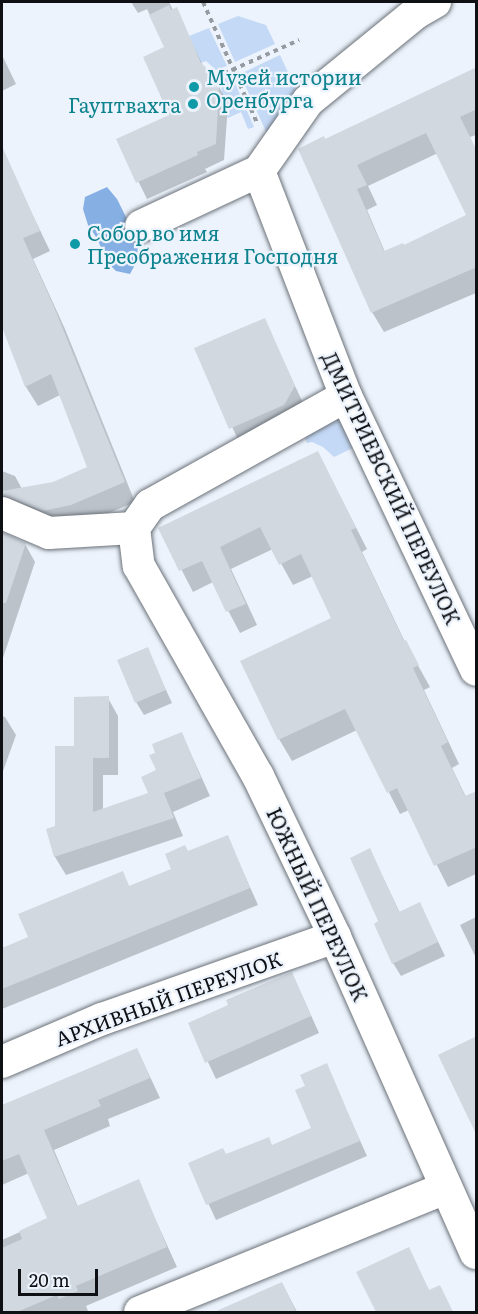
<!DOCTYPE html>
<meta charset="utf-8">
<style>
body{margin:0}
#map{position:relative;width:478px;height:1314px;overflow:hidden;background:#ecf3fc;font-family:Literata,serif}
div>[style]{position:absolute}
.green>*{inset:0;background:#c4d9f6}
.forest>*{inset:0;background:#86afe4}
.shadow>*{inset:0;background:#0003}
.building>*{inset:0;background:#d1d8e0}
.path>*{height:4px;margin-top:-2px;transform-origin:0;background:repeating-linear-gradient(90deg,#969ba1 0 4.5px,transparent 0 9px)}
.roads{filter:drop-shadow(0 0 2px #6c7279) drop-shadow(0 0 2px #6c7279)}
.minor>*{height:32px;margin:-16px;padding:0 16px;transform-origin:16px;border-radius:16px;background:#fff}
.dots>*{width:16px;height:16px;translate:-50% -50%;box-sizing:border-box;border:3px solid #ecf3fc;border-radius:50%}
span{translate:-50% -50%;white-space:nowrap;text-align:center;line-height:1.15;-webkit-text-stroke:4.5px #ecf3fc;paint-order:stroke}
.culture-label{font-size:20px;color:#0d838f}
.left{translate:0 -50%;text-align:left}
.right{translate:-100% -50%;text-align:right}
.street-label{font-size:20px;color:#0e1013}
.frame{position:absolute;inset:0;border:3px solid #0e1013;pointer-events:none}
.scale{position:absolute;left:18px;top:1269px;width:80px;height:27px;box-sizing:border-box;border:3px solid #0e1013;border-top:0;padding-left:8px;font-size:18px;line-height:21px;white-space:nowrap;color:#0e1013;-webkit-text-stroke:4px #ecf3fc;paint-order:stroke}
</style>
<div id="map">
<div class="green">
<div style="clip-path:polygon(238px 16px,266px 25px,275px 44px,235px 62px,218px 24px)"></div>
<div style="clip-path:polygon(209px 28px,227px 66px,216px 70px,206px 61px,201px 63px,189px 36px)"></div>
<div style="clip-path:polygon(280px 55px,300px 98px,267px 134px,240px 74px)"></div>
<div style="clip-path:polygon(232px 76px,254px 127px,248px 129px,241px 112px,228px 118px,219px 97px,222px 96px,221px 80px)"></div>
<div style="clip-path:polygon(339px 405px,367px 441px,334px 457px,323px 447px,312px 442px,307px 443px,299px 425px)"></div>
</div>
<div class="forest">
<div style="clip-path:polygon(107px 187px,117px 199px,138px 241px,137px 261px,130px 274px,116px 271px,106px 261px,98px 240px,88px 225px,83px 209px,85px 197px)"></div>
</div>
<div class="shadow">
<div style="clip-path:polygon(131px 2px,169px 2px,173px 10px,176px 9px,204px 68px,215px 78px,228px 105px,224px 160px,205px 169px,207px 172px,147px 199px,118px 140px,171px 115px,166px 48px,147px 9px,138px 13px)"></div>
<div style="clip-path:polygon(2px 55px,16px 84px,2px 91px)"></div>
<div style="clip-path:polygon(evenodd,476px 69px,476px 135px,470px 137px,476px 151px,476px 293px,384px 332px,372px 312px,325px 140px,476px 69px,438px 153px,468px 215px,403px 246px,385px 252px,367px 210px,377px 205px,368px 186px,438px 153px)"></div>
<div style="clip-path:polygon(13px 174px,50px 251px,33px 259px,65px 329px,135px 502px,83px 524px,2px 510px,2px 471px,15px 476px,22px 489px,54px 483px,89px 468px,60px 395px,38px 406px,26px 387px,2px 323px,2px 179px)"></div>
<div style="clip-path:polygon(264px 320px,304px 405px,241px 446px,196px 349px)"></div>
<div style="clip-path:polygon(318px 453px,367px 549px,362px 552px,405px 642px,430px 687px,424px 690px,459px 764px,452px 768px,466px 797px,476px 796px,476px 874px,448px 887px,409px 810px,400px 814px,357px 730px,292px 761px,279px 739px,333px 618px,313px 576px,293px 585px,273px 549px,231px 569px,257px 625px,240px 633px,213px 582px,193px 592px,160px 528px)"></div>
<div style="clip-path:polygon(2px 534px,25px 544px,35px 562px,2px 661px)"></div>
<div style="clip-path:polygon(147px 649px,172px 703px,144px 715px,136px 702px)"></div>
<div style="clip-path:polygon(108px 698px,118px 716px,118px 775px,103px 775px,103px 811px,150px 794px,158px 771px,182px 734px,210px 796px,173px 812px,183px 836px,66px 875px,55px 857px,48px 830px,56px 827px,76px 748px)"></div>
<div style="clip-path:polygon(2px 716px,5px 717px,16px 735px,2px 774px)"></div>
<div style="clip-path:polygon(227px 836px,258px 905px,2px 1009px,2px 950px,30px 938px,122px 873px,130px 888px,173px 870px,188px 853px)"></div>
<div style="clip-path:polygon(370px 850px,400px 913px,420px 904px,445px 956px,401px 976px,393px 963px)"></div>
<div style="clip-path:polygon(476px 917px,476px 958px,460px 925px)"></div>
<div style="clip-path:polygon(292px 973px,319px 1033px,216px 1079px,190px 1024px,230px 1006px)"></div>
<div style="clip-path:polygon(137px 1049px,160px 1098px,108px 1119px,110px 1126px,54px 1150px,78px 1207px,138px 1181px,177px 1267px,86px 1306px,88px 1311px,84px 1312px,2px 1312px,2px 1240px,49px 1219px,29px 1173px,2px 1185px,2px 1107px)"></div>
<div style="clip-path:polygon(326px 1065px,367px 1156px,216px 1220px,190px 1164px,273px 1147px,313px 1129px,307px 1087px)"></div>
<div style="clip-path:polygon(408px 1249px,430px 1292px,450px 1307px,453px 1312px,377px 1312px,358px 1273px)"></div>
<div style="clip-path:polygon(282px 1283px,297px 1312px,225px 1312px,224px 1310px)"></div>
</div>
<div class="building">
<div style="clip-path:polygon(169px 5px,171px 10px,177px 7px,201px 63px,216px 77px,219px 87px,216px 144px,197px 152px,198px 155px,136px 183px,116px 139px,169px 115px,143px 57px,164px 47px,149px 15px)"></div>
<div style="clip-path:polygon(evenodd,477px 67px,477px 109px,460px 117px,477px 151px,477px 267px,371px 313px,298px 149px,324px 136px,325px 139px,477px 67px,426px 133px,466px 215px,404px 245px,403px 243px,384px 251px,357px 189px,367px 185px,357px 165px,426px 133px)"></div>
<div style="clip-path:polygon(2px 146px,40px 231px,23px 238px,54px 307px,125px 482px,71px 505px,43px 511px,2px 495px,2px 491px,53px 482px,87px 467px,51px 374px,25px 387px,2px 327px)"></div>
<div style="clip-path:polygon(265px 318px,295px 386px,284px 405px,229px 429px,194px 348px)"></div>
<div style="clip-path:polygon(318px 451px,356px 528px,351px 530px,404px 641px,406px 640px,419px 665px,413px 668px,448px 742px,441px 746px,465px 796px,477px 791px,477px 847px,434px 866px,397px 788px,387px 793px,345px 709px,278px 740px,240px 661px,331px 618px,301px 554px,279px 565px,260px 527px,220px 547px,246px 604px,226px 612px,202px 561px,179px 571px,158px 528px)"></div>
<div style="clip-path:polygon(2px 532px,26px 543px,6px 603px,2px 603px)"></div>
<div style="clip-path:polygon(148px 647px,166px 690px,135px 703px,117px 660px)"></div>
<div style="clip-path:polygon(109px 696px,109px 758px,93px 758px,93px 812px,148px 793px,141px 777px,156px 770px,149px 755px,155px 753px,152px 744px,182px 732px,201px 778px,164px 793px,174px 818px,54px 857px,46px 829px,55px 826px,55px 746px,74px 746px,74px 697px)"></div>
<div style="clip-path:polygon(228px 835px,250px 888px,2px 989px,2px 948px,28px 937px,18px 914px,123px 871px,129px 886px,171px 869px,165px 854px,185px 845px,188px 851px)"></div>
<div style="clip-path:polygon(370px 848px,399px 912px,420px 902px,438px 942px,392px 964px,374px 924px,378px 921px,350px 858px)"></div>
<div style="clip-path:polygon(292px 972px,311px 1016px,205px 1063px,188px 1023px,228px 1005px,226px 1000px)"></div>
<div style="clip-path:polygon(477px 1036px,477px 1136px,438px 1055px)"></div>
<div style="clip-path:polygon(137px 1048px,150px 1078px,98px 1100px,101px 1106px,44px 1130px,77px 1206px,139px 1179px,167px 1247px,76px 1286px,78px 1291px,59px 1299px,57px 1295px,17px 1312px,2px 1312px,2px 1248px,22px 1239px,19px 1231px,47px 1218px,19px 1154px,2px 1161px,2px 1105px)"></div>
<div style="clip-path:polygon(327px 1063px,360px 1141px,206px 1205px,188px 1163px,223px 1148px,226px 1154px,269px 1137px,272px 1145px,311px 1128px,295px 1090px,305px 1086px,300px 1075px)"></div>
<div style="clip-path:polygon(409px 1247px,429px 1290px,440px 1285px,453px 1312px,376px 1312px,356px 1272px)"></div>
<div style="clip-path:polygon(282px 1282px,296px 1312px,214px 1312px)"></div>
</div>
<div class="path">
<div style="left:203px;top:2px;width:135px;rotate:65.9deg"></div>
<div style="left:216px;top:77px;width:91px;rotate:-24deg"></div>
</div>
<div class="roads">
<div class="minor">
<div style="left:259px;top:171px;width:241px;rotate:68.9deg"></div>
<div style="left:346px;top:396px;width:303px;rotate:64.6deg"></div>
<div style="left:259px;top:171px;width:85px;rotate:-55deg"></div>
<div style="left:308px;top:101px;width:139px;rotate:-39.2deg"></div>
<div style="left:416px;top:13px;width:22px;rotate:-30deg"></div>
<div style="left:141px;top:226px;width:130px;rotate:-25deg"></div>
<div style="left:346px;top:396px;width:224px;rotate:150.9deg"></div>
<div style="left:150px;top:505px;width:28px;rotate:125deg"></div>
<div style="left:134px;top:528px;width:38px;rotate:83deg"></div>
<div style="left:139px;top:566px;width:241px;rotate:60.5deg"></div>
<div style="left:258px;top:776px;width:178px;rotate:64.4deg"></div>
<div style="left:335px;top:937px;width:346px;rotate:66deg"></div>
<div style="left:2px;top:513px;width:51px;rotate:23.1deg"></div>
<div style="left:49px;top:533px;width:85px;rotate:-3.4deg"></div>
<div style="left:2px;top:1062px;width:109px;rotate:-23.3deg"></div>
<div style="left:102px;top:1019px;width:247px;rotate:-19.4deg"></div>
<div style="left:140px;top:1312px;width:330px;rotate:-22.1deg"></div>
</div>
</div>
<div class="dots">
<div style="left:194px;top:87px;background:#0f9aa8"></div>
<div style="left:193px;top:104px;background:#0f9aa8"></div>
<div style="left:75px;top:244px;background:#0f9aa8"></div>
</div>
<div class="culture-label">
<span class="left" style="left:206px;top:88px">Музей истории<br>Оренбурга</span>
<span class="right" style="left:181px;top:104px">Гауптвахта</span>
<span class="left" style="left:87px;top:244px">Собор во имя<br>Преображения Господня</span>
</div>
<div class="street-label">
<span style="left:392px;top:488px;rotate:65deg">ДМИТРИЕВСКИЙ ПЕРЕУЛОК</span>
<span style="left:318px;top:904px;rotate:65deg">ЮЖНЫЙ ПЕРЕУЛОК</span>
<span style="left:168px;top:998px;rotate:-20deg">АРХИВНЫЙ ПЕРЕУЛОК</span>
</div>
<div class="frame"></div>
<div class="scale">20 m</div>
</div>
